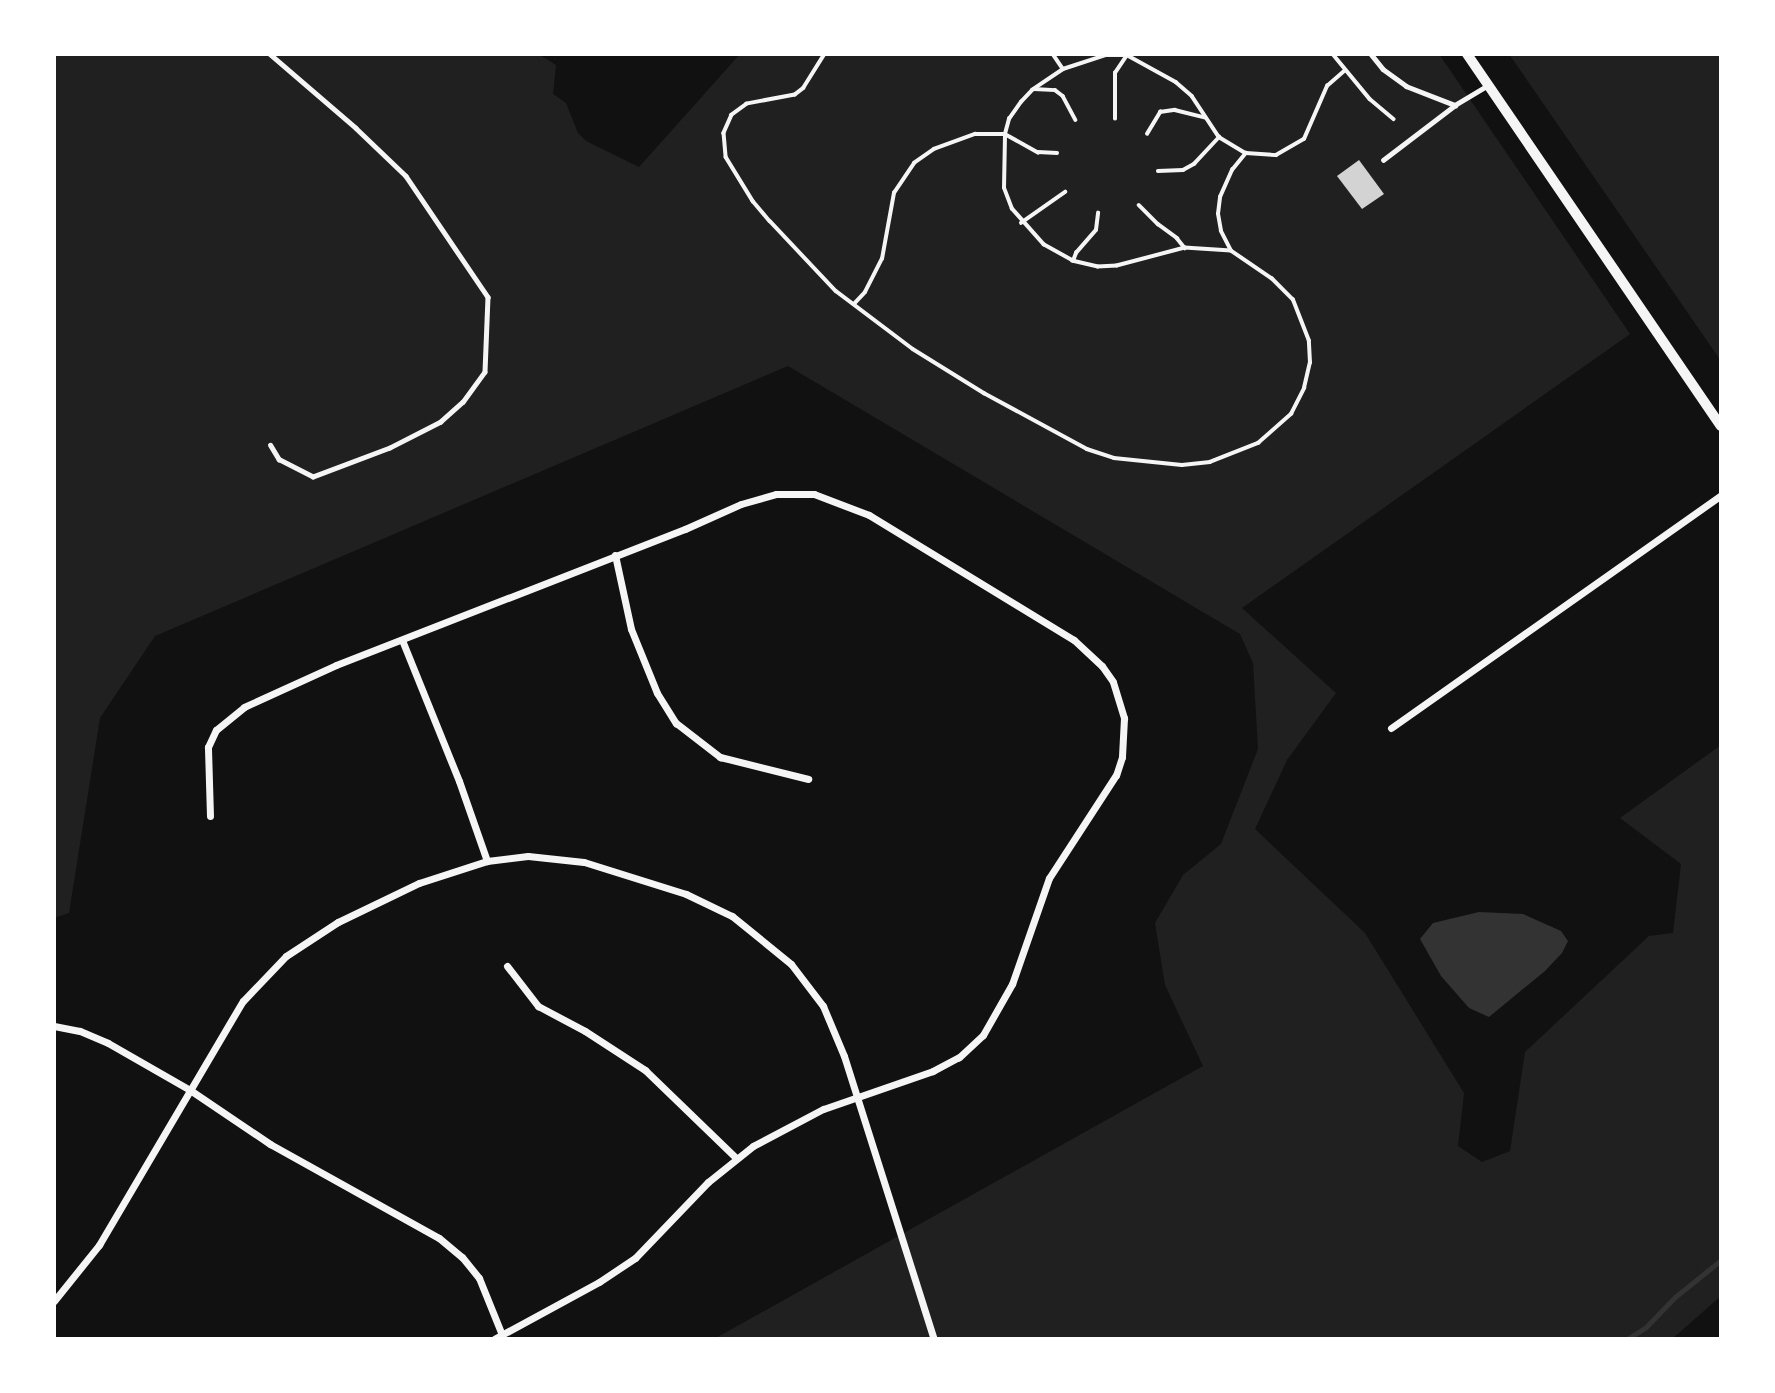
<!DOCTYPE html>
<style>
body{margin:0}
#map{position:relative;width:1775px;height:1393px;overflow:hidden;background:#111;font-family:"Source Sans 3",sans-serif}
div>[style]{position:absolute}
.green>*{inset:0;background:#202020}
.water>*{inset:0;background:#333}
.stream>*{height:5px;margin:-2.5px;padding:0 2.5px;transform-origin:2.5px;border-radius:2.5px;background:#333}
.building>*{inset:0;background:#d3d3d3}
.path>*{height:3.5px;margin:-1.75px;padding:0 1.75px;transform-origin:1.75px;border-radius:1.75px;background:#f5f5f5}
.service>*{height:4.5px;margin:-2.25px;padding:0 2.25px;transform-origin:2.25px;border-radius:2.25px;background:#f5f5f5}
.minor>*{height:7px;margin:-3.5px;padding:0 3.5px;transform-origin:3.5px;border-radius:3.5px;background:#f5f5f5}
.tertiary>*{height:10px;margin:-5px;padding:0 5px;transform-origin:5px;border-radius:5px;background:#f5f5f5}
span{translate:-50% -50%;white-space:nowrap;text-align:center;line-height:1.15;-webkit-text-stroke:6px #fff;paint-order:stroke}
.frame{position:absolute;inset:0;border:56px solid #fff;pointer-events:none}
</style>
<div id="map">
<div class="green">
<div style="clip-path:polygon(54px 54px,538px 54px,556px 65px,553px 94px,566px 103px,578px 133px,586px 141px,639px 167px,740px 54px,1439px 54px,1630px 334px,1242px 608px,1336px 693px,1287px 760px,1255px 829px,1365px 933px,1464px 1093px,1458px 1146px,1482px 1162px,1510px 1151px,1525px 1052px,1649px 936px,1673px 933px,1681px 864px,1620px 818px,1721px 745px,1721px 1296px,1672px 1339px,714px 1339px,1203px 1066px,1165px 985px,1155px 923px,1183px 875px,1221px 844px,1258px 749px,1253px 663px,1240px 634px,788px 366px,155px 636px,100px 718px,69px 913px,54px 918px)"></div>
<div style="clip-path:polygon(1509px 54px,1721px 54px,1721px 361px)"></div>
</div>
<div class="water">
<div style="clip-path:polygon(1479px 912px,1523px 914px,1561px 931px,1568px 941px,1562px 953px,1545px 971px,1489px 1017px,1469px 1008px,1441px 976px,1420px 939px,1433px 923px)"></div>
</div>
<div class="stream">
<div style="left:1627px;top:1339px;width:22px;rotate:-32deg"></div>
<div style="left:1646px;top:1327px;width:42px;rotate:-46deg"></div>
<div style="left:1675px;top:1297px;width:59px;rotate:-38.8deg"></div>
</div>
<div class="building">
<div style="clip-path:polygon(1359px 160px,1384px 194px,1362px 209px,1337px 176px)"></div>
</div>
<div class="path">
<div style="left:825px;top:54px;width:40px;rotate:122deg"></div>
<div style="left:804px;top:88px;width:11px;rotate:142deg"></div>
<div style="left:795px;top:95px;width:49px;rotate:169.4deg"></div>
<div style="left:747px;top:104px;width:19px;rotate:144deg"></div>
<div style="left:732px;top:115px;width:20px;rotate:114deg"></div>
<div style="left:724px;top:133px;width:24px;rotate:85deg"></div>
<div style="left:726px;top:157px;width:52px;rotate:58.5deg"></div>
<div style="left:753px;top:201px;width:26px;rotate:50deg"></div>
<div style="left:770px;top:221px;width:96px;rotate:46.7deg"></div>
<div style="left:836px;top:291px;width:96px;rotate:37deg"></div>
<div style="left:913px;top:349px;width:84px;rotate:31.8deg"></div>
<div style="left:984px;top:393px;width:117px;rotate:28.5deg"></div>
<div style="left:1087px;top:449px;width:28px;rotate:18deg"></div>
<div style="left:1114px;top:458px;width:68px;rotate:5.9deg"></div>
<div style="left:1182px;top:465px;width:28px;rotate:-6deg"></div>
<div style="left:1210px;top:462px;width:52px;rotate:-21.6deg"></div>
<div style="left:1258px;top:443px;width:44px;rotate:-41.3deg"></div>
<div style="left:1291px;top:414px;width:29px;rotate:-63deg"></div>
<div style="left:1304px;top:388px;width:26px;rotate:-77deg"></div>
<div style="left:1310px;top:363px;width:22px;rotate:-93deg"></div>
<div style="left:1309px;top:341px;width:44px;rotate:-111.3deg"></div>
<div style="left:1293px;top:300px;width:30px;rotate:-135deg"></div>
<div style="left:1272px;top:279px;width:50px;rotate:-145.7deg"></div>
<div style="left:1231px;top:251px;width:22px;rotate:-117deg"></div>
<div style="left:1221px;top:231px;width:17px;rotate:-100deg"></div>
<div style="left:1218px;top:214px;width:17px;rotate:-83deg"></div>
<div style="left:1220px;top:197px;width:30px;rotate:-66deg"></div>
<div style="left:1232px;top:170px;width:22px;rotate:-51deg"></div>
<div style="left:1246px;top:153px;width:30px;rotate:4deg"></div>
<div style="left:1276px;top:155px;width:32px;rotate:-30deg"></div>
<div style="left:1304px;top:139px;width:58px;rotate:-66.5deg"></div>
<div style="left:1327px;top:86px;width:23px;rotate:-41deg"></div>
<div style="left:1053px;top:54px;width:18px;rotate:56deg"></div>
<div style="left:1333px;top:54px;width:58px;rotate:50.6deg"></div>
<div style="left:1370px;top:99px;width:31px;rotate:40deg"></div>
<div style="left:1034px;top:89px;width:21px;rotate:3deg"></div>
<div style="left:1055px;top:90px;width:10px;rotate:37deg"></div>
<div style="left:1063px;top:96px;width:27px;rotate:62deg"></div>
<div style="left:1115px;top:119px;width:46px;rotate:-90deg"></div>
<div style="left:1115px;top:73px;width:22px;rotate:-56deg"></div>
<div style="left:1147px;top:134px;width:26px;rotate:-59deg"></div>
<div style="left:1160px;top:112px;width:15px;rotate:-8deg"></div>
<div style="left:1175px;top:110px;width:30px;rotate:14deg"></div>
<div style="left:1158px;top:171px;width:25px;rotate:-2deg"></div>
<div style="left:1183px;top:170px;width:13px;rotate:-29deg"></div>
<div style="left:1194px;top:164px;width:37px;rotate:-47deg"></div>
<div style="left:1139px;top:205px;width:27px;rotate:45deg"></div>
<div style="left:1158px;top:224px;width:24px;rotate:36deg"></div>
<div style="left:1177px;top:238px;width:13px;rotate:51deg"></div>
<div style="left:1021px;top:223px;width:54px;rotate:-35.2deg"></div>
<div style="left:1231px;top:251px;width:46px;rotate:-176.3deg"></div>
<div style="left:1185px;top:248px;width:70px;rotate:165.2deg"></div>
<div style="left:1117px;top:266px;width:19px;rotate:177deg"></div>
<div style="left:1098px;top:267px;width:26px;rotate:-167deg"></div>
<div style="left:1073px;top:261px;width:33px;rotate:-151deg"></div>
<div style="left:1044px;top:245px;width:48px;rotate:-131.6deg"></div>
<div style="left:1012px;top:209px;width:22px;rotate:-111deg"></div>
<div style="left:1004px;top:188px;width:54px;rotate:-88.9deg"></div>
<div style="left:1005px;top:134px;width:16px;rotate:-75deg"></div>
<div style="left:1009px;top:119px;width:21px;rotate:-55deg"></div>
<div style="left:1021px;top:102px;width:16px;rotate:-47deg"></div>
<div style="left:1032px;top:90px;width:37px;rotate:-34deg"></div>
<div style="left:1063px;top:69px;width:45px;rotate:-18deg"></div>
<div style="left:1106px;top:55px;width:21px"></div>
<div style="left:1127px;top:55px;width:56px;rotate:28.9deg"></div>
<div style="left:1176px;top:82px;width:21px;rotate:41deg"></div>
<div style="left:1192px;top:96px;width:49px;rotate:56.6deg"></div>
<div style="left:1219px;top:137px;width:31px;rotate:31deg"></div>
<div style="left:1073px;top:261px;width:9px;rotate:-69deg"></div>
<div style="left:1076px;top:253px;width:30px;rotate:-49deg"></div>
<div style="left:1096px;top:230px;width:17px;rotate:-83deg"></div>
<div style="left:854px;top:304px;width:16px;rotate:-47deg"></div>
<div style="left:865px;top:292px;width:37px;rotate:-63deg"></div>
<div style="left:882px;top:259px;width:67px;rotate:-79.7deg"></div>
<div style="left:894px;top:193px;width:36px;rotate:-56deg"></div>
<div style="left:914px;top:163px;width:24px;rotate:-35deg"></div>
<div style="left:934px;top:149px;width:44px;rotate:-20.1deg"></div>
<div style="left:975px;top:134px;width:30px"></div>
<div style="left:1005px;top:134px;width:38px;rotate:29deg"></div>
<div style="left:1038px;top:152px;width:19px;rotate:3deg"></div>
</div>
<div class="service">
<div style="left:270px;top:54px;width:113px;rotate:40.7deg"></div>
<div style="left:356px;top:128px;width:69px;rotate:43.8deg"></div>
<div style="left:406px;top:176px;width:146px;rotate:55.9deg"></div>
<div style="left:488px;top:297px;width:75px;rotate:92.3deg"></div>
<div style="left:485px;top:372px;width:37px;rotate:126deg"></div>
<div style="left:463px;top:402px;width:30px;rotate:138deg"></div>
<div style="left:441px;top:422px;width:57px;rotate:153deg"></div>
<div style="left:390px;top:448px;width:82px;rotate:159.4deg"></div>
<div style="left:313px;top:477px;width:38px;rotate:-153deg"></div>
<div style="left:279px;top:460px;width:17px;rotate:-121deg"></div>
<div style="left:1371px;top:54px;width:19px;rotate:51deg"></div>
<div style="left:1383px;top:69px;width:29px;rotate:36deg"></div>
<div style="left:1406px;top:86px;width:53px;rotate:21.2deg"></div>
<div style="left:1455px;top:105px;width:39px;rotate:-31deg"></div>
<div style="left:1383px;top:160px;width:89px;rotate:-37.3deg"></div>
</div>
<div class="minor">
<div style="left:615px;top:555px;width:76px;rotate:77.8deg"></div>
<div style="left:631px;top:629px;width:69px;rotate:67.9deg"></div>
<div style="left:657px;top:693px;width:36px;rotate:58deg"></div>
<div style="left:676px;top:723px;width:56px;rotate:37.7deg"></div>
<div style="left:720px;top:757px;width:91px;rotate:14deg"></div>
<div style="left:402px;top:640px;width:152px;rotate:68deg"></div>
<div style="left:459px;top:781px;width:85px;rotate:70.7deg"></div>
<div style="left:1391px;top:728px;width:404px;rotate:-35.2deg"></div>
<div style="left:210px;top:816px;width:69px;rotate:-91.7deg"></div>
<div style="left:208px;top:747px;width:19px;rotate:-65deg"></div>
<div style="left:216px;top:730px;width:36px;rotate:-39deg"></div>
<div style="left:244px;top:707px;width:101px;rotate:-24.5deg"></div>
<div style="left:336px;top:665px;width:375px;rotate:-21.3deg"></div>
<div style="left:685px;top:529px;width:61px;rotate:-24.1deg"></div>
<div style="left:741px;top:504px;width:36px;rotate:-16deg"></div>
<div style="left:776px;top:494px;width:38px"></div>
<div style="left:814px;top:494px;width:59px;rotate:20.9deg"></div>
<div style="left:869px;top:515px;width:240px;rotate:31.4deg"></div>
<div style="left:1074px;top:640px;width:38px;rotate:43deg"></div>
<div style="left:1102px;top:666px;width:19px;rotate:55deg"></div>
<div style="left:1113px;top:682px;width:38px;rotate:73deg"></div>
<div style="left:1124px;top:718px;width:39px;rotate:93deg"></div>
<div style="left:1122px;top:757px;width:19px;rotate:108deg"></div>
<div style="left:1116px;top:775px;width:123px;rotate:123deg"></div>
<div style="left:1049px;top:878px;width:112px;rotate:109.2deg"></div>
<div style="left:1012px;top:984px;width:59px;rotate:119.6deg"></div>
<div style="left:983px;top:1035px;width:33px;rotate:137deg"></div>
<div style="left:959px;top:1057px;width:30px;rotate:152deg"></div>
<div style="left:933px;top:1071px;width:116px;rotate:160.9deg"></div>
<div style="left:823px;top:1109px;width:79px;rotate:152.1deg"></div>
<div style="left:753px;top:1146px;width:58px;rotate:141.3deg"></div>
<div style="left:708px;top:1182px;width:105px;rotate:133.8deg"></div>
<div style="left:635px;top:1258px;width:43px;rotate:146.3deg"></div>
<div style="left:599px;top:1282px;width:119px;rotate:151.5deg"></div>
<div style="left:507px;top:966px;width:51px;rotate:52.2deg"></div>
<div style="left:538px;top:1006px;width:53px;rotate:28deg"></div>
<div style="left:585px;top:1031px;width:72px;rotate:33deg"></div>
<div style="left:645px;top:1070px;width:127px;rotate:44deg"></div>
<div style="left:54px;top:1026px;width:26px;rotate:11deg"></div>
<div style="left:80px;top:1031px;width:30px;rotate:23deg"></div>
<div style="left:108px;top:1043px;width:95px;rotate:29.8deg"></div>
<div style="left:190px;top:1090px;width:97px;rotate:34deg"></div>
<div style="left:270px;top:1144px;width:193px;rotate:29.1deg"></div>
<div style="left:439px;top:1238px;width:30px;rotate:40deg"></div>
<div style="left:462px;top:1257px;width:27px;rotate:51deg"></div>
<div style="left:479px;top:1278px;width:61px;rotate:68deg"></div>
<div style="left:54px;top:1301px;width:72px;rotate:-51.2deg"></div>
<div style="left:99px;top:1245px;width:283px;rotate:-59.5deg"></div>
<div style="left:243px;top:1001px;width:62px;rotate:-46.3deg"></div>
<div style="left:286px;top:956px;width:62px;rotate:-33.2deg"></div>
<div style="left:338px;top:922px;width:90px;rotate:-25.7deg"></div>
<div style="left:419px;top:883px;width:71px;rotate:-17.9deg"></div>
<div style="left:487px;top:861px;width:41px;rotate:-7deg"></div>
<div style="left:528px;top:856px;width:56px;rotate:6.1deg"></div>
<div style="left:584px;top:862px;width:107px;rotate:17.4deg"></div>
<div style="left:686px;top:894px;width:51px;rotate:25.6deg"></div>
<div style="left:732px;top:916px;width:76px;rotate:39.1deg"></div>
<div style="left:791px;top:964px;width:53px;rotate:52.7deg"></div>
<div style="left:823px;top:1006px;width:54px;rotate:67.2deg"></div>
<div style="left:844px;top:1056px;width:297px;rotate:72.4deg"></div>
</div>
<div class="tertiary">
<div style="left:1467px;top:54px;width:450px;rotate:55.7deg"></div>
</div>
<div class="frame"></div>
</div>
